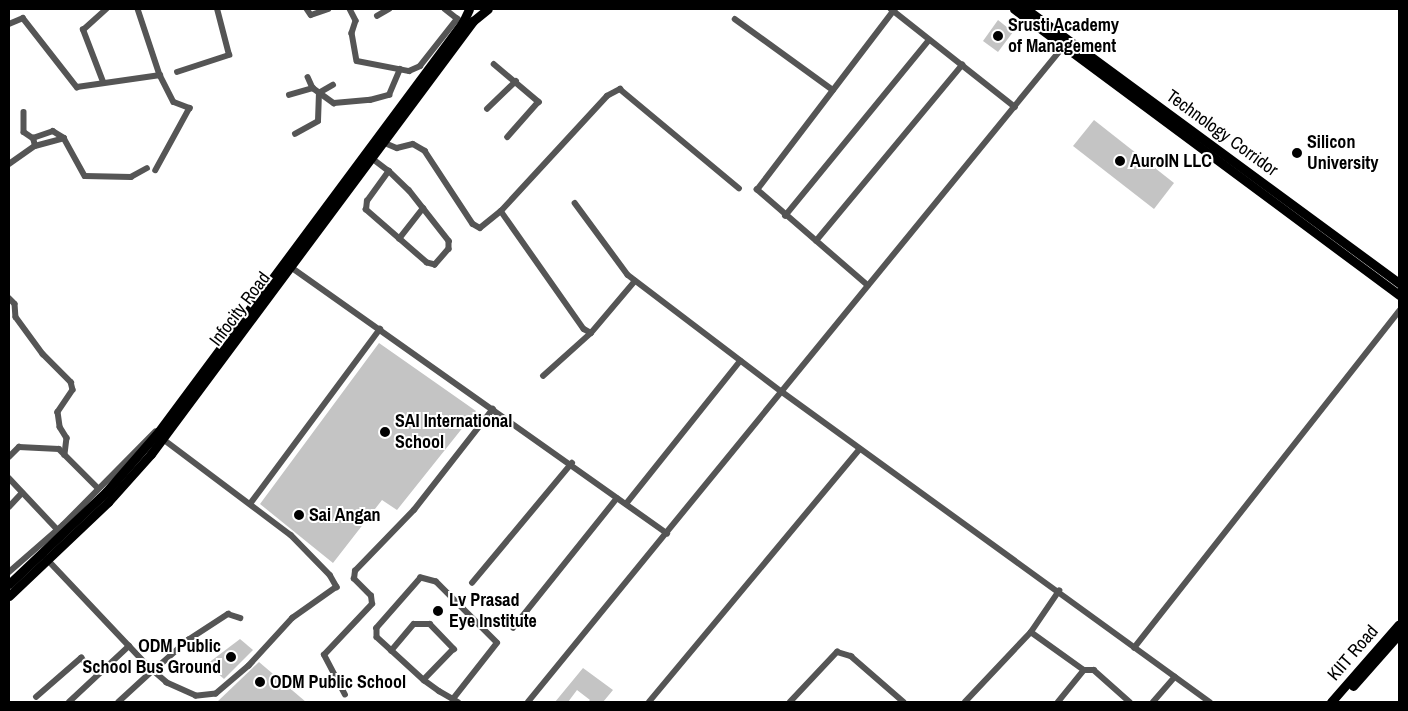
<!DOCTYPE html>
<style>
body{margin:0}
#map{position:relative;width:1408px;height:711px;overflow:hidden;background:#fff;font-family:"Archivo Narrow",sans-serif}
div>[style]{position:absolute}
.building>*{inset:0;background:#c4c4c4}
.minor>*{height:5.5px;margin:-2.75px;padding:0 2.75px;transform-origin:2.75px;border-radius:2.75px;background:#555}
.primary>*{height:9px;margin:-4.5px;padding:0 4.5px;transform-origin:4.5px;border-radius:4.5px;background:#000}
.dots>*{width:14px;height:14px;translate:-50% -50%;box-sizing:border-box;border:2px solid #fff;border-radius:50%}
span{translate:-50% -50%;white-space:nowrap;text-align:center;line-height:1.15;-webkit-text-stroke:4px #fff;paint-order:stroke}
.poi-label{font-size:18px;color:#000;font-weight:700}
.left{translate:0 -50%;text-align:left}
.right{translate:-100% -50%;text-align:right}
.street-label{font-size:18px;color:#000}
.frame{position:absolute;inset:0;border:10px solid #000;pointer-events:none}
</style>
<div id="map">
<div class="building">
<div style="clip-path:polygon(998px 20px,1013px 32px,998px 52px,983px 41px)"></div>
<div style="clip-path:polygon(1094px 120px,1174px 183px,1154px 209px,1073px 146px)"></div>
<div style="clip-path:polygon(379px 343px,476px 411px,397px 510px,382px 500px,333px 563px,260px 504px)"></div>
<div style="clip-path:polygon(240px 639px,253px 650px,224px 679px,207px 664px)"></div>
<div style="clip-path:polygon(259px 662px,306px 702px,217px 702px)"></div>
<div style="clip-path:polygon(583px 668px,613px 690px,603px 702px,588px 702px,590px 700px,577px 690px,568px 702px,555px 702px)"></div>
</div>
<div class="minor">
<div style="left:138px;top:9px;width:70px;rotate:71.6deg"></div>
<div style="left:160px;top:75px;width:30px;rotate:63deg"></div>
<div style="left:174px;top:102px;width:17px;rotate:21deg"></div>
<div style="left:190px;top:108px;width:71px;rotate:118.7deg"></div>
<div style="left:307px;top:9px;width:7px;rotate:56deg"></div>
<div style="left:311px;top:15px;width:18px;rotate:-19deg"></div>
<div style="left:350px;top:9px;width:13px;rotate:63deg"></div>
<div style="left:356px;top:21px;width:13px;rotate:108deg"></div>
<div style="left:352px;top:33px;width:28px;rotate:80deg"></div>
<div style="left:357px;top:61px;width:53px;rotate:10.9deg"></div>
<div style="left:409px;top:71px;width:12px;rotate:-24deg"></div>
<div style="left:420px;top:66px;width:60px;rotate:-51.8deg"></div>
<div style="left:445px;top:9px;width:18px;rotate:38deg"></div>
<div style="left:891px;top:9px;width:158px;rotate:38.3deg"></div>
<div style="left:377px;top:16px;width:14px;rotate:-30deg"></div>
<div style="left:735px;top:19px;width:121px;rotate:35.9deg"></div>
<div style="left:9px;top:24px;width:15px;rotate:-23deg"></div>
<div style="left:23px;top:18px;width:88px;rotate:52deg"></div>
<div style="left:77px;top:87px;width:84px;rotate:-8.2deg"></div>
<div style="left:494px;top:64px;width:59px;rotate:40.2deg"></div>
<div style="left:539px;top:102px;width:47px;rotate:131.5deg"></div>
<div style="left:177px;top:72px;width:55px;rotate:-18.1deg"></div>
<div style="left:229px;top:55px;width:48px;rotate:-104.6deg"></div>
<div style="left:308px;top:77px;width:12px;rotate:66deg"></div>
<div style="left:313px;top:88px;width:26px;rotate:36deg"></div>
<div style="left:334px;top:103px;width:36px;rotate:-5deg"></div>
<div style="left:370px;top:100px;width:20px;rotate:-15deg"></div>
<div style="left:389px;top:95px;width:28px;rotate:-67deg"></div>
<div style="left:103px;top:82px;width:56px;rotate:-111deg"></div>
<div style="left:83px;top:30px;width:31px;rotate:-42deg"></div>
<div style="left:289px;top:95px;width:25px;rotate:-16deg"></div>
<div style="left:487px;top:109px;width:40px;rotate:-44deg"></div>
<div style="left:24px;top:112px;width:20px;rotate:90deg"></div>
<div style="left:24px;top:132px;width:11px;rotate:34deg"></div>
<div style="left:295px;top:134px;width:26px;rotate:-29deg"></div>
<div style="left:318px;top:121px;width:28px;rotate:-88deg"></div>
<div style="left:319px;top:93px;width:16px;rotate:-30deg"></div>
<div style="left:385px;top:143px;width:13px;rotate:23deg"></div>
<div style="left:397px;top:148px;width:16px;rotate:-14deg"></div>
<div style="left:413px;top:144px;width:14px;rotate:30deg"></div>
<div style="left:425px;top:151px;width:87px;rotate:56.7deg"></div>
<div style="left:473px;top:224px;width:8px;rotate:30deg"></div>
<div style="left:480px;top:228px;width:27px;rotate:-39deg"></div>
<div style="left:501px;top:211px;width:156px;rotate:-47.3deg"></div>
<div style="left:607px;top:96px;width:15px;rotate:-28deg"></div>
<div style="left:620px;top:89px;width:155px;rotate:39.8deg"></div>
<div style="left:35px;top:146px;width:8px;rotate:-104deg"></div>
<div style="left:33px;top:138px;width:21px;rotate:-19deg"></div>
<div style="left:53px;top:131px;width:13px;rotate:32deg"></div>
<div style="left:64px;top:138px;width:43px;rotate:61.1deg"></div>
<div style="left:85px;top:176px;width:46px;rotate:1.2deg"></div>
<div style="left:131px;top:177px;width:18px;rotate:-29deg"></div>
<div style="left:373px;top:159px;width:20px;rotate:37deg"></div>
<div style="left:389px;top:171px;width:28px;rotate:44deg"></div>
<div style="left:409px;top:190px;width:65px;rotate:51.9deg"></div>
<div style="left:449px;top:241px;width:8px;rotate:90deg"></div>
<div style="left:449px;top:249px;width:21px;rotate:131deg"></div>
<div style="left:435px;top:265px;width:8px;rotate:-166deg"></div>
<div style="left:427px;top:263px;width:81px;rotate:-139deg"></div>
<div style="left:366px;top:210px;width:9px;rotate:-84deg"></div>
<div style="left:367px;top:201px;width:37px;rotate:-54deg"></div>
<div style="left:9px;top:164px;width:32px;rotate:-35deg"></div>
<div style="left:35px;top:146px;width:30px;rotate:-15deg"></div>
<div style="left:575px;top:203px;width:89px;rotate:53.6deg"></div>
<div style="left:628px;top:275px;width:192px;rotate:37.2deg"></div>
<div style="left:781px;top:391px;width:530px;rotate:35.94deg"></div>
<div style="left:501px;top:211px;width:144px;rotate:54.9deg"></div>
<div style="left:584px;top:329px;width:8px;rotate:30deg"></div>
<div style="left:591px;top:333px;width:68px;rotate:-49.8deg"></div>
<div style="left:785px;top:216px;width:227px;rotate:-50.7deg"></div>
<div style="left:399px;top:239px;width:39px;rotate:-52deg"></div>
<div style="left:816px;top:241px;width:229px;rotate:-50.3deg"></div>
<div style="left:291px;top:267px;width:461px;rotate:35.3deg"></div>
<div style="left:868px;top:286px;width:147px;rotate:-139.1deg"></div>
<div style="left:757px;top:190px;width:228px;rotate:-52.7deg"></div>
<div style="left:9px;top:298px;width:8px;rotate:45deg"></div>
<div style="left:15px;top:304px;width:13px;rotate:86deg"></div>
<div style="left:16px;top:317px;width:46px;rotate:53.9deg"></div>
<div style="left:43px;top:354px;width:40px;rotate:45deg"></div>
<div style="left:71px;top:382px;width:8px;rotate:76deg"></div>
<div style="left:73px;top:390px;width:27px;rotate:124deg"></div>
<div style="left:58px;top:412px;width:15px;rotate:82deg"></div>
<div style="left:60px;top:427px;width:13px;rotate:58deg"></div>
<div style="left:67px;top:438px;width:17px;rotate:97deg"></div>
<div style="left:543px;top:376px;width:64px;rotate:-41.9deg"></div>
<div style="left:163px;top:439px;width:160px;rotate:36.9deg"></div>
<div style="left:291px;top:535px;width:56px;rotate:45.7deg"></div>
<div style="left:330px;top:575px;width:14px;rotate:60deg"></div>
<div style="left:337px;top:587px;width:54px;rotate:144.8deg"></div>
<div style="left:293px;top:618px;width:65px;rotate:132.5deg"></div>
<div style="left:249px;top:666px;width:43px;rotate:139.7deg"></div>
<div style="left:216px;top:694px;width:20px;rotate:174deg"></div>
<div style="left:196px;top:696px;width:32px;rotate:-156deg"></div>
<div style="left:167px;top:683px;width:18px;rotate:-139deg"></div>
<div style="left:153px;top:671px;width:47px;rotate:-41.5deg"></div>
<div style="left:188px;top:640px;width:48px;rotate:-33deg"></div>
<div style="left:228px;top:614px;width:13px;rotate:18deg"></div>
<div style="left:9px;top:457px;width:14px;rotate:-45deg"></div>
<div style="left:19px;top:447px;width:40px;rotate:2.9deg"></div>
<div style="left:59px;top:449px;width:55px;rotate:45deg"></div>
<div style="left:9px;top:478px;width:71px;rotate:46.7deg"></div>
<div style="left:250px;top:504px;width:218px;rotate:-53.4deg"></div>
<div style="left:626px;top:504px;width:183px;rotate:-51.4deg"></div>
<div style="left:9px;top:507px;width:19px;rotate:-47deg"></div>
<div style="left:46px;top:558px;width:156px;rotate:46.6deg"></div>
<div style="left:153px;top:671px;width:46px;rotate:137.6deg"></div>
<div style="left:9px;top:572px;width:72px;rotate:-41deg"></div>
<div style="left:63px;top:525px;width:131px;rotate:-45.3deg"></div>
<div style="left:472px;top:583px;width:156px;rotate:-50.2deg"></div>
<div style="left:513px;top:628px;width:166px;rotate:-51.3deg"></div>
<div style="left:1031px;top:632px;width:50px;rotate:-55.7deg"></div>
<div style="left:1134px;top:648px;width:429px;rotate:-51.8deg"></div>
<div style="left:391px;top:651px;width:35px;rotate:-50deg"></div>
<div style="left:414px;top:624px;width:16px"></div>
<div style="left:430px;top:624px;width:35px;rotate:46deg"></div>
<div style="left:454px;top:649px;width:43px;rotate:134.1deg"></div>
<div style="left:345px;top:695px;width:45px;rotate:-117.7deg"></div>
<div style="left:324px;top:655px;width:70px;rotate:-46.7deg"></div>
<div style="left:372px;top:604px;width:8px;rotate:-97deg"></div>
<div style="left:371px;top:596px;width:24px;rotate:-135deg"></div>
<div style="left:354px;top:579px;width:8px;rotate:-83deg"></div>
<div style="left:355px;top:571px;width:85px;rotate:-46deg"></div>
<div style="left:414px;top:510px;width:128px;rotate:-52deg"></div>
<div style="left:36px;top:697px;width:60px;rotate:-40.9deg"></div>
<div style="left:81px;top:658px;width:23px;rotate:43deg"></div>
<div style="left:453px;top:699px;width:71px;rotate:-51.8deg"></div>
<div style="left:497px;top:643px;width:86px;rotate:-135deg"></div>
<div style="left:436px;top:582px;width:16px;rotate:-165deg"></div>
<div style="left:421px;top:578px;width:67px;rotate:131.3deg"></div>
<div style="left:377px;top:628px;width:9px;rotate:90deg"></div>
<div style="left:377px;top:637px;width:64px;rotate:42.5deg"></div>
<div style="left:424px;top:680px;width:19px;rotate:36deg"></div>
<div style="left:439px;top:691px;width:16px;rotate:30deg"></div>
<div style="left:453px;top:699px;width:6px;rotate:31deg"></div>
<div style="left:69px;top:702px;width:82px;rotate:-43deg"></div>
<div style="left:528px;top:702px;width:846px;rotate:-50.76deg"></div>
<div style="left:649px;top:702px;width:329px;rotate:-50.2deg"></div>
<div style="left:790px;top:702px;width:69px;rotate:-46.8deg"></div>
<div style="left:837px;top:652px;width:15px;rotate:16deg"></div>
<div style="left:851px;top:656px;width:70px;rotate:41deg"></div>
<div style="left:965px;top:702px;width:96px;rotate:-46.7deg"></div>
<div style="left:1031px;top:632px;width:65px;rotate:35.6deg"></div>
<div style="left:1084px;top:670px;width:10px"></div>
<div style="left:1094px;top:670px;width:48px;rotate:41.6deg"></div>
<div style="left:1058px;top:702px;width:41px;rotate:-50.9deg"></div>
<div style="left:1153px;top:702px;width:33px;rotate:-49deg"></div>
</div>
<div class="primary">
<div style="left:1014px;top:9px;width:480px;rotate:36.6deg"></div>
<div style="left:1026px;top:9px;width:463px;rotate:36.3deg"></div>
<div style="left:9px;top:584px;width:134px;rotate:-43.5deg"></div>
<div style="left:106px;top:492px;width:81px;rotate:-49deg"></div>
<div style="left:159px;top:431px;width:510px;rotate:-53.38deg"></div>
<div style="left:463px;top:22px;width:14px;rotate:-65deg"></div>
<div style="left:9px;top:596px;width:137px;rotate:-43.5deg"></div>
<div style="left:108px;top:502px;width:64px;rotate:-48.1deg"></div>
<div style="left:151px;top:454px;width:540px;rotate:-53.36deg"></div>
<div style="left:473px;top:21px;width:19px;rotate:-39deg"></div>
<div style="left:1353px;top:686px;width:69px;rotate:-48.5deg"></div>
<div style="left:1331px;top:702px;width:103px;rotate:-48.9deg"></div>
</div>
<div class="dots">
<div style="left:998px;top:36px;background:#000"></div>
<div style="left:1297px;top:153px;background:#000"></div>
<div style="left:1120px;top:161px;background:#000"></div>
<div style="left:385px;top:432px;background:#000"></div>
<div style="left:299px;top:515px;background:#000"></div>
<div style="left:438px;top:611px;background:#000"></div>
<div style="left:231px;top:657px;background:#000"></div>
<div style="left:260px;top:682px;background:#000"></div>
</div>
<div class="poi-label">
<span class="left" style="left:1008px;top:36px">Srusti Academy<br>of Management</span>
<span class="left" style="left:1307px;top:153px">Silicon<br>University</span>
<span class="left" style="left:1130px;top:161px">AuroIN LLC</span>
<span class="left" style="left:395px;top:432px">SAI International<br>School</span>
<span class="left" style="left:309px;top:515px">Sai Angan</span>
<span class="left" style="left:449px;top:611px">Lv Prasad<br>Eye Institute</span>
<span class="right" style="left:221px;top:657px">ODM Public<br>School Bus Ground</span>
<span class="left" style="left:270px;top:682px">ODM Public School</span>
</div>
<div class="street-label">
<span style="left:1222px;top:133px;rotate:36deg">Technology Corridor</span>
<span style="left:240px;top:309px;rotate:-53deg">Infocity Road</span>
<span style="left:1353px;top:653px;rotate:-49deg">KIIT Road</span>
</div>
<div class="frame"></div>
</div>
